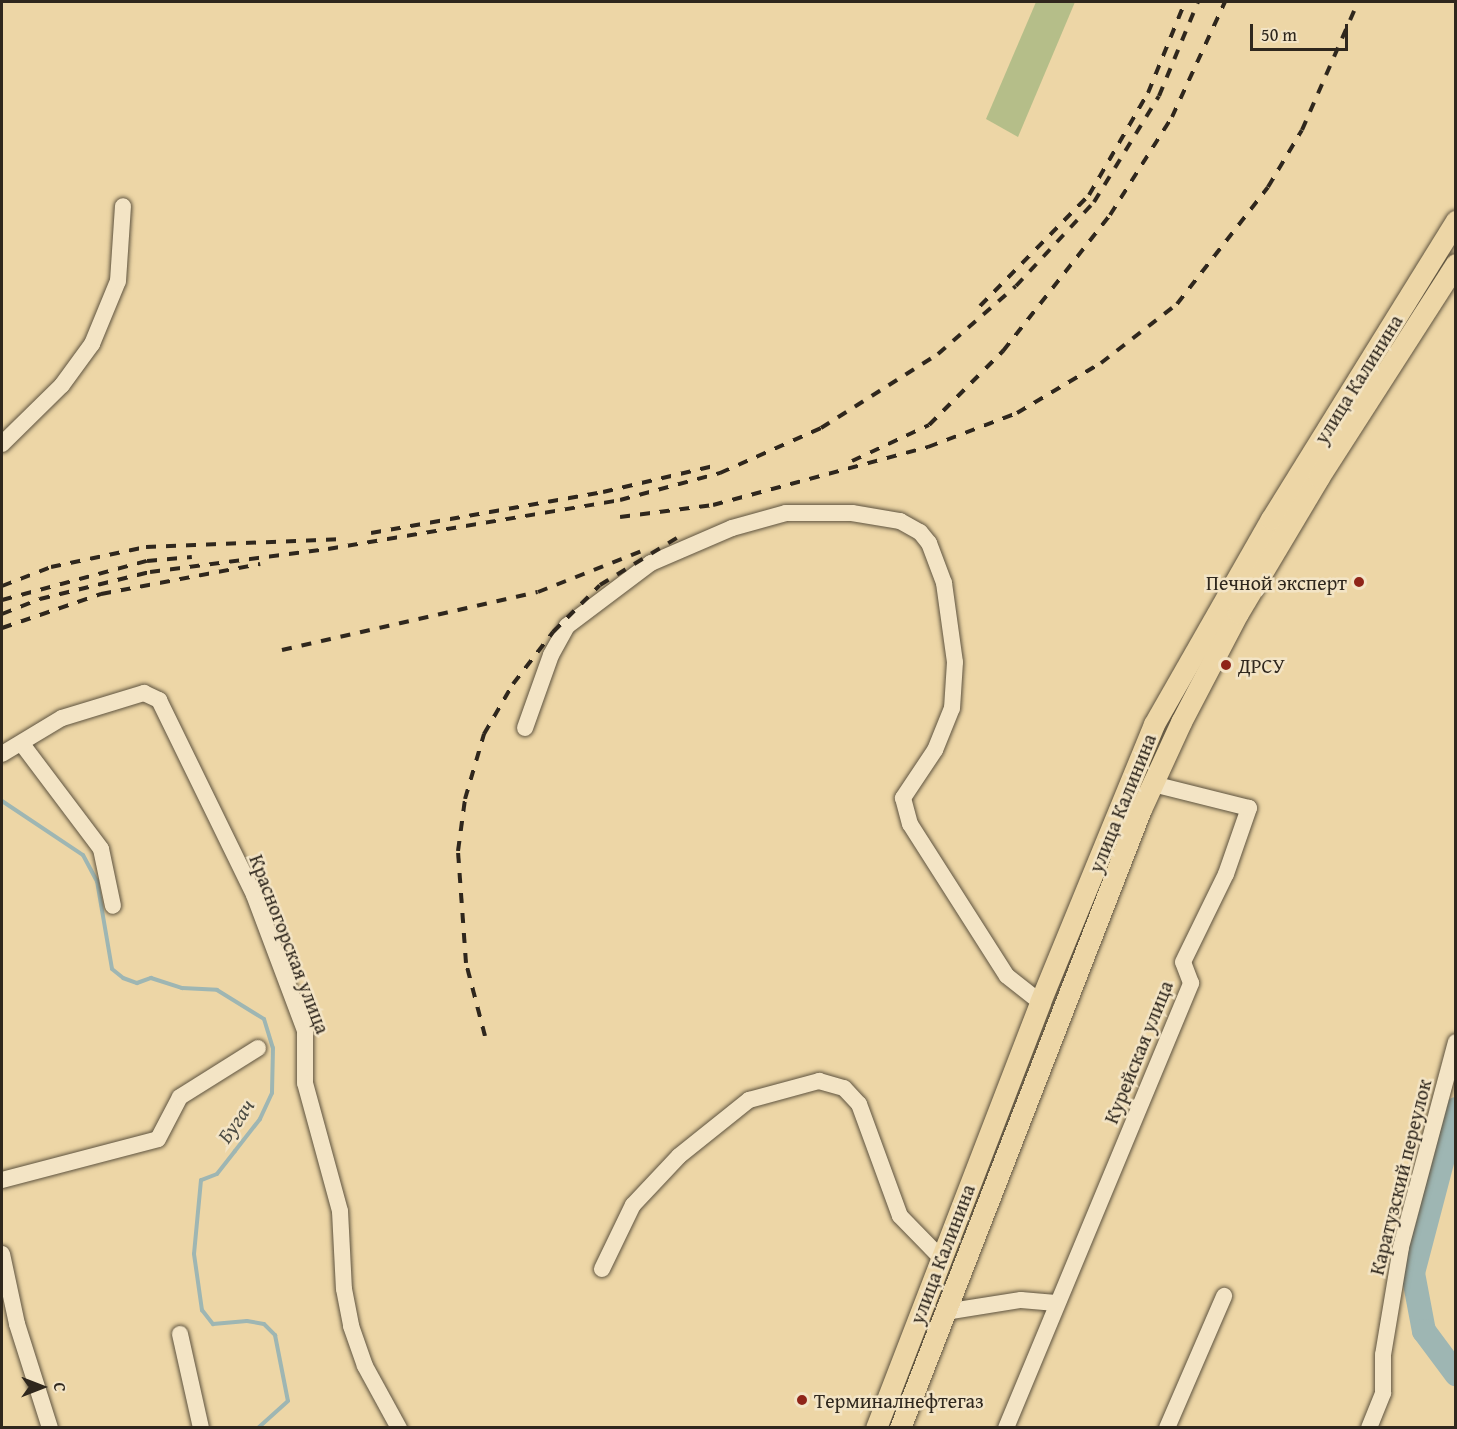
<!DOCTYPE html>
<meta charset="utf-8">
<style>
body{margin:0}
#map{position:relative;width:1457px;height:1429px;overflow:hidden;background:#edd6a6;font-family:"Gentium Book Plus",serif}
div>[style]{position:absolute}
.green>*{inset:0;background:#b5be89}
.stream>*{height:4px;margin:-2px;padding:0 2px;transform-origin:2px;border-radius:2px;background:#9eb6b3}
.river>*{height:24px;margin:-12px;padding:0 12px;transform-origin:12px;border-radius:12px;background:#9eb6b3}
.roads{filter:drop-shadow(0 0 2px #5e533f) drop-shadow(0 0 2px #5e533f)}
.minor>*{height:16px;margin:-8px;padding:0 8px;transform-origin:8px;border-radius:8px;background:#f3e4c5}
.major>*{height:21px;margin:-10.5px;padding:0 10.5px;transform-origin:10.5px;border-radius:10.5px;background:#edd6a6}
.rail>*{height:4px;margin-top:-2px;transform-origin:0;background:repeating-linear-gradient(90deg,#2f271d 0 10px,transparent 0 20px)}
.dots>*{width:16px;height:16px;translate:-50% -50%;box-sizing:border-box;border:3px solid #f3e4c5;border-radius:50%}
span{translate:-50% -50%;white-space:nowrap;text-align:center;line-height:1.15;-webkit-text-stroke:5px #f3e4c5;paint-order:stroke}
.street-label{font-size:20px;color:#2f271d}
.poi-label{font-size:20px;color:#2f271d}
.right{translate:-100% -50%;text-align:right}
.left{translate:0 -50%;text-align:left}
.water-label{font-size:21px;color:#4b4b42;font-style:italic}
.frame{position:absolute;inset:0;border:3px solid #2f271d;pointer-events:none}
.north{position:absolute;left:12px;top:1357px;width:60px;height:60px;-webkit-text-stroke:4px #f3e4c5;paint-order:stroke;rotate:90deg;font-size:16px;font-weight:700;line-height:24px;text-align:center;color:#2f271d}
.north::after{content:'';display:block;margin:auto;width:21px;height:27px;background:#2f271d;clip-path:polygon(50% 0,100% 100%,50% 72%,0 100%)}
.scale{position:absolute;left:1250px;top:24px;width:98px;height:27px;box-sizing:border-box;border:3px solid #2f271d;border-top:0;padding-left:8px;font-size:18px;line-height:21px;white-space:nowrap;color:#2f271d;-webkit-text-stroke:4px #f3e4c5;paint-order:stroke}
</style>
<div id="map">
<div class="green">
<div style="clip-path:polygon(1036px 2px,1075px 2px,1018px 137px,986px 119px)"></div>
</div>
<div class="stream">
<div style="left:2px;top:801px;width:97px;rotate:33.7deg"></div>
<div style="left:83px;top:855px;width:30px;rotate:62deg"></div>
<div style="left:97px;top:881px;width:89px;rotate:80.3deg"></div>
<div style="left:112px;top:969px;width:14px;rotate:39deg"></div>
<div style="left:123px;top:978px;width:15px;rotate:20deg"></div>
<div style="left:137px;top:983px;width:15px;rotate:-20deg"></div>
<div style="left:151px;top:978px;width:33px;rotate:18deg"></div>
<div style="left:182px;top:988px;width:35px;rotate:3deg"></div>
<div style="left:217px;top:990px;width:55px;rotate:31.7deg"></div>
<div style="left:264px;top:1019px;width:30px;rotate:73deg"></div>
<div style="left:273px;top:1048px;width:45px;rotate:91.3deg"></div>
<div style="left:272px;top:1093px;width:29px;rotate:115deg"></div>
<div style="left:260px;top:1119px;width:41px;rotate:128deg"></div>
<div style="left:235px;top:1151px;width:29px;rotate:128deg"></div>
<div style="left:217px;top:1174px;width:17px;rotate:159deg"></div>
<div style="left:201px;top:1180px;width:74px;rotate:95.4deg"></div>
<div style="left:194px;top:1254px;width:57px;rotate:81.9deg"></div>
<div style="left:202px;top:1310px;width:18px;rotate:52deg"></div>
<div style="left:213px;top:1324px;width:34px;rotate:-5deg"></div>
<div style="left:247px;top:1321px;width:17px;rotate:10deg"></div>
<div style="left:264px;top:1324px;width:16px;rotate:45deg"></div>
<div style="left:275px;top:1335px;width:67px;rotate:78.9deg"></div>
<div style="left:288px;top:1401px;width:40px;rotate:138deg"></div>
</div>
<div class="river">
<div style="left:1456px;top:1109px;width:170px;rotate:104.7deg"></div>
<div style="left:1413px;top:1273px;width:59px;rotate:79.3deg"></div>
<div style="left:1424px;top:1331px;width:54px;rotate:53.3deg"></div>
</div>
<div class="roads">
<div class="minor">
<div style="left:2px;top:444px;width:84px;rotate:-44.5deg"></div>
<div style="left:62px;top:385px;width:51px;rotate:-53.8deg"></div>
<div style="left:92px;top:344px;width:68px;rotate:-67.6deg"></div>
<div style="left:118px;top:281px;width:75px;rotate:-86.2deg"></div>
<div style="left:525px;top:728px;width:77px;rotate:-70.4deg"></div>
<div style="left:551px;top:655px;width:33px;rotate:-61deg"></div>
<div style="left:567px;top:626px;width:105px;rotate:-36.9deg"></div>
<div style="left:651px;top:563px;width:88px;rotate:-23.4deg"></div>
<div style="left:732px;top:528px;width:56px;rotate:-15.5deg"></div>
<div style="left:786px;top:513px;width:66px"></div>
<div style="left:852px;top:513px;width:49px;rotate:9.5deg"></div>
<div style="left:900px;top:521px;width:23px;rotate:29deg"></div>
<div style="left:920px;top:532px;width:14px;rotate:51deg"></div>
<div style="left:929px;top:543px;width:43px;rotate:69.4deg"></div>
<div style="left:944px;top:583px;width:80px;rotate:82.1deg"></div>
<div style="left:955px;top:662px;width:46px;rotate:93.7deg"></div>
<div style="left:952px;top:708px;width:45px;rotate:112deg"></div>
<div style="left:935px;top:750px;width:58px;rotate:123.7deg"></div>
<div style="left:903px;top:798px;width:27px;rotate:75deg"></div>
<div style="left:910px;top:824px;width:180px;rotate:57.5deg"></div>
<div style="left:1007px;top:976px;width:42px;rotate:38.2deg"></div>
<div style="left:22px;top:744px;width:131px;rotate:53deg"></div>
<div style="left:101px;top:849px;width:58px;rotate:78.1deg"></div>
<div style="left:2px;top:754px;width:70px;rotate:-31deg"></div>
<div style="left:62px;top:718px;width:86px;rotate:-17deg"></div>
<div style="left:144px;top:693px;width:17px;rotate:25deg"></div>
<div style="left:159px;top:700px;width:217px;rotate:64deg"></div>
<div style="left:254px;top:895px;width:145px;rotate:69.4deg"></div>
<div style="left:305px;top:1031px;width:52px;rotate:90deg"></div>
<div style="left:305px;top:1083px;width:133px;rotate:74.7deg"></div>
<div style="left:340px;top:1211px;width:78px;rotate:87.1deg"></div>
<div style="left:344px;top:1289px;width:38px;rotate:79deg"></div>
<div style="left:351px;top:1326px;width:42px;rotate:70.7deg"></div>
<div style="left:365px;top:1366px;width:71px;rotate:61.3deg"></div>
<div style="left:2px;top:1180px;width:161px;rotate:-14.7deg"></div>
<div style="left:158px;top:1139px;width:47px;rotate:-62.4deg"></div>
<div style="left:180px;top:1097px;width:92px;rotate:-32.1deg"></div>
<div style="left:2px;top:1254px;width:72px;rotate:77.9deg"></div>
<div style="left:17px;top:1324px;width:109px;rotate:72.4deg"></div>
<div style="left:602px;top:1269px;width:71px;rotate:-64.2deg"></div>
<div style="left:633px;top:1205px;width:67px;rotate:-46.8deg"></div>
<div style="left:679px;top:1156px;width:90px;rotate:-38.7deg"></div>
<div style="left:749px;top:1100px;width:73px;rotate:-15.2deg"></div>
<div style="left:819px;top:1081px;width:26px;rotate:16deg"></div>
<div style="left:844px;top:1088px;width:22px;rotate:47deg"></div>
<div style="left:859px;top:1104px;width:119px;rotate:69.9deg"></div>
<div style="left:900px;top:1216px;width:59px;rotate:45.7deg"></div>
<div style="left:945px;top:1312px;width:77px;rotate:-9deg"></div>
<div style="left:1021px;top:1300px;width:35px;rotate:5deg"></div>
<div style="left:180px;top:1334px;width:96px;rotate:77.4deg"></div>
<div style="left:1006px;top:1428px;width:482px;rotate:-67.4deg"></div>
<div style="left:1191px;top:983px;width:22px;rotate:-111deg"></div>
<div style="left:1183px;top:962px;width:98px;rotate:-64deg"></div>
<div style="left:1226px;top:874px;width:70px;rotate:-70.8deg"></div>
<div style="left:1249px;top:808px;width:99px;rotate:-166deg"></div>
<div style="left:1167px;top:1428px;width:144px;rotate:-66.6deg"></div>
<div style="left:1369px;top:1428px;width:38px;rotate:-68deg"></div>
<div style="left:1383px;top:1393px;width:38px;rotate:-90deg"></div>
<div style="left:1383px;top:1355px;width:109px;rotate:-80.5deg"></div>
<div style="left:1401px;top:1247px;width:212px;rotate:-75deg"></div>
</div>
<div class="major">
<div style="left:876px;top:1428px;width:456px;rotate:-68.9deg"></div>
<div style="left:1040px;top:1002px;width:300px;rotate:-67.7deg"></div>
<div style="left:1154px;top:724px;width:236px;rotate:-60.3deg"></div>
<div style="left:1271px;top:519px;width:351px;rotate:-58.2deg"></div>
<div style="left:900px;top:1428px;width:664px;rotate:-68.73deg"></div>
<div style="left:1141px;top:809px;width:96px;rotate:-65.3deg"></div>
<div style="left:1181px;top:722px;width:123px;rotate:-62.4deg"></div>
<div style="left:1238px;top:613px;width:158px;rotate:-59.2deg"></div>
<div style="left:1319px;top:477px;width:253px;rotate:-57.3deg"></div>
</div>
</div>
<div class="rail">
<div style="left:980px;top:306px;width:156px;rotate:-45.5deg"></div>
<div style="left:1089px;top:195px;width:118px;rotate:-60deg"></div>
<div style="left:1148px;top:93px;width:98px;rotate:-67.9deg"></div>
<div style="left:852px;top:461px;width:85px;rotate:-25.1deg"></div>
<div style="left:929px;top:425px;width:105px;rotate:-45deg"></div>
<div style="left:1003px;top:351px;width:173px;rotate:-51.8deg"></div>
<div style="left:1110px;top:215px;width:116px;rotate:-57.7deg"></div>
<div style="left:1172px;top:117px;width:127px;rotate:-65.3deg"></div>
<div style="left:620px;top:517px;width:94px;rotate:-7.4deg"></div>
<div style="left:713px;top:505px;width:223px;rotate:-15.1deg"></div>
<div style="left:928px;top:447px;width:95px;rotate:-20.9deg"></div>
<div style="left:1017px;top:413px;width:98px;rotate:-30.8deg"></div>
<div style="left:1101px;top:363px;width:96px;rotate:-37.8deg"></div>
<div style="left:1177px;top:304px;width:148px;rotate:-52.1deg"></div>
<div style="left:1268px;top:187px;width:66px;rotate:-59.2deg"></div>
<div style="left:1302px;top:130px;width:140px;rotate:-66.4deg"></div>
<div style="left:371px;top:533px;width:236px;rotate:-10deg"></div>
<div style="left:603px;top:492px;width:118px;rotate:-13.2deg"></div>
<div style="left:2px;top:586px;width:53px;rotate:-21.2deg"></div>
<div style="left:51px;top:567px;width:97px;rotate:-11.9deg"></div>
<div style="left:146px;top:547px;width:198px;rotate:-2.3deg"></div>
<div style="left:2px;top:600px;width:150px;rotate:-15.1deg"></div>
<div style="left:147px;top:561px;width:45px;rotate:-5.1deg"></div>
<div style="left:2px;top:614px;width:41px;rotate:-21.5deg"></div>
<div style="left:40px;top:599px;width:113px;rotate:-13.8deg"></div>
<div style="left:150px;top:572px;width:179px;rotate:-7.4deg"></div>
<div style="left:328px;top:549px;width:296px;rotate:-9.5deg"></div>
<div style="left:620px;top:500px;width:104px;rotate:-15.1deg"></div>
<div style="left:720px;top:473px;width:111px;rotate:-24deg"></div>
<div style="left:821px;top:428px;width:138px;rotate:-32.3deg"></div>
<div style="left:938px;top:354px;width:103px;rotate:-41.1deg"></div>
<div style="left:1016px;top:286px;width:115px;rotate:-47.1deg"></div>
<div style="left:1094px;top:202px;width:124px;rotate:-58.5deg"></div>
<div style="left:1159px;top:96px;width:102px;rotate:-67.5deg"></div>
<div style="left:2px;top:628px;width:105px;rotate:-19deg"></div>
<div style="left:101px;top:594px;width:162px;rotate:-10.7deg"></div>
<div style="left:282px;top:650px;width:262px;rotate:-12.8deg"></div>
<div style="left:538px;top:592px;width:114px;rotate:-21.6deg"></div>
<div style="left:485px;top:1036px;width:75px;rotate:-104.6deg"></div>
<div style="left:466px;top:963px;width:112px;rotate:-94.1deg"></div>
<div style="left:458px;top:851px;width:52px;rotate:-82.3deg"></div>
<div style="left:465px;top:799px;width:68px;rotate:-73.7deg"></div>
<div style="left:484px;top:734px;width:58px;rotate:-59.9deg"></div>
<div style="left:513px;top:684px;width:66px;rotate:-52.4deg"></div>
<div style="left:553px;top:632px;width:66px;rotate:-45deg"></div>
<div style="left:600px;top:585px;width:94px;rotate:-31.5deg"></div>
</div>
<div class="dots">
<div style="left:1359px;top:582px;background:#8f2418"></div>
<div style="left:1226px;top:665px;background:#8f2418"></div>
<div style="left:802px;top:1400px;background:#8f2418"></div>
</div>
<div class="street-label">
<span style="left:1358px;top:379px;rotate:-58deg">улица Калинина</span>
<span style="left:1122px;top:803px;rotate:-68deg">улица Калинина</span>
<span style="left:290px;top:944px;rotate:69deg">Красногорская улица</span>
<span style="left:1138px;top:1052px;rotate:-68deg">Курейская улица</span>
<span style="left:1400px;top:1177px;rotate:-76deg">Каратузский переулок</span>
<span style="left:942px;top:1254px;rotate:-69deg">улица Калинина</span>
</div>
<div class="poi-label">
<span class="right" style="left:1347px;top:582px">Печной эксперт</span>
<span class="left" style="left:1238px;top:665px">ДРСУ</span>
<span class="left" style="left:814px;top:1400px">Терминалнефтегаз</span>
</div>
<div class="water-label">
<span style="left:236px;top:1121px;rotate:-56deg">Бугач</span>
</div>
<div class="frame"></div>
<div class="north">С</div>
<div class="scale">50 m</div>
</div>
